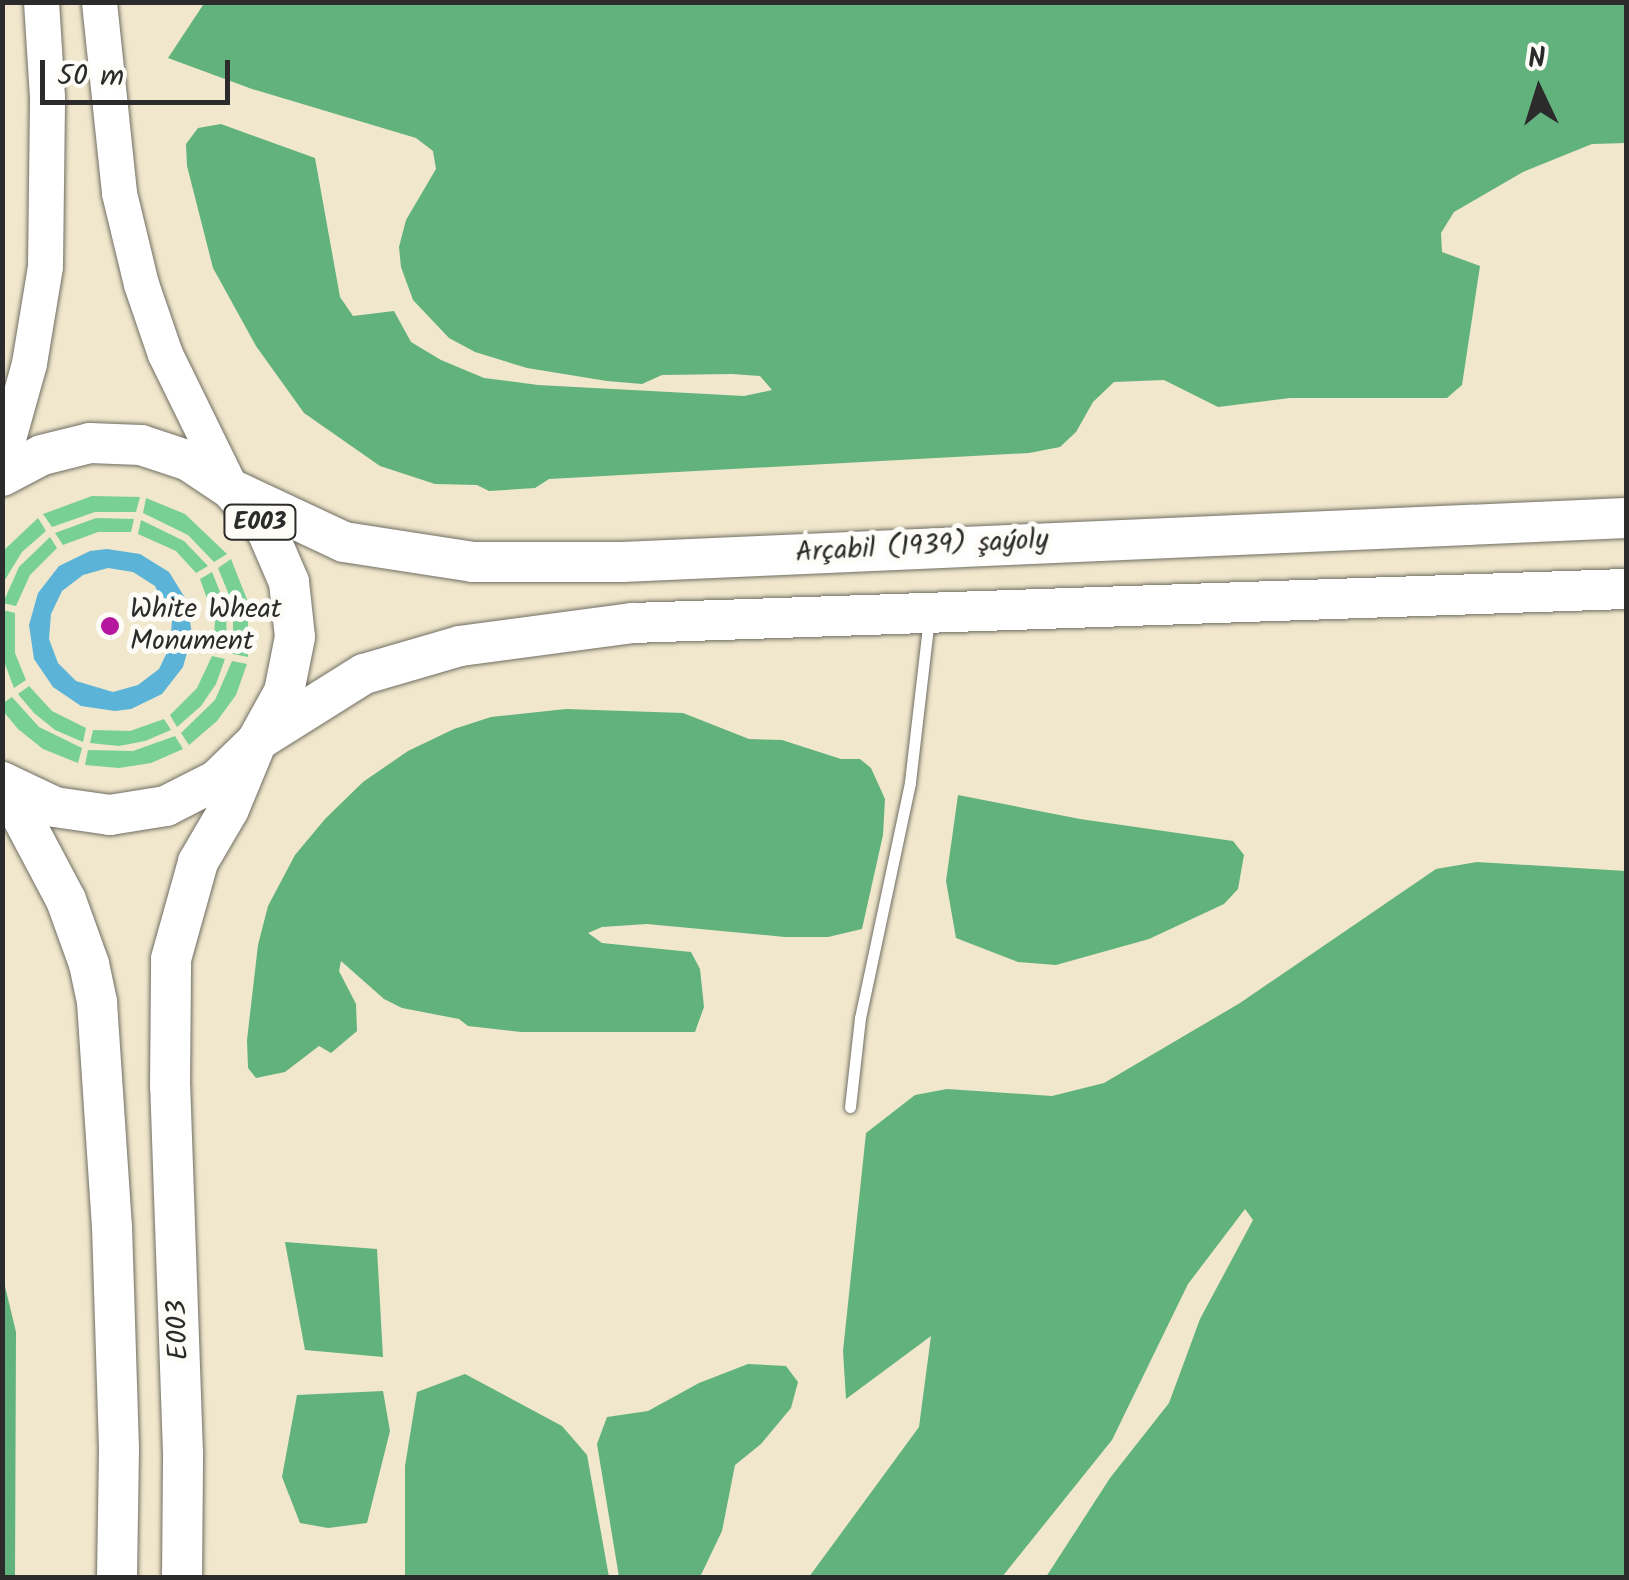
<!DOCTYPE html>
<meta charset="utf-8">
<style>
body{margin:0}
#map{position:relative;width:1629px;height:1580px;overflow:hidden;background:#f0e7cc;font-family:Kalam,sans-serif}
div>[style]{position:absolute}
.green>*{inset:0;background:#78d095}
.forest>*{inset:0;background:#62b27e}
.water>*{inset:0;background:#5bb3d8}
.roads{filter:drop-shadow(0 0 2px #706d63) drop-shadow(0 0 2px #706d63)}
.lane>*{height:11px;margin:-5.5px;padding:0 5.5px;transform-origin:5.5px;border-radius:5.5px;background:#fff}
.primary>*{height:35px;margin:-17.5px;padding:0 17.5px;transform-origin:17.5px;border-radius:17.5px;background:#fff}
.highway>*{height:40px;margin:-20px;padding:0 20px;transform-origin:20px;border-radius:20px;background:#fff}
.dots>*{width:28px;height:28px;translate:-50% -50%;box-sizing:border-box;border:5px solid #fdfcf7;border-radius:50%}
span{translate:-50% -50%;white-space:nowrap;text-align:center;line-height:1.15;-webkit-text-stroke:10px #fdfcf7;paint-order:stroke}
.shield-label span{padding:2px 8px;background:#fdfcf7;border:2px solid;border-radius:8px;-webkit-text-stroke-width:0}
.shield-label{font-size:25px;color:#2b2b2b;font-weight:700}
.street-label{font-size:28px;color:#2b2b2b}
.poi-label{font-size:28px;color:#2b2b2b}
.left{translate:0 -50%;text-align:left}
.frame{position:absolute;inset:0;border:5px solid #2b2b2b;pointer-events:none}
.north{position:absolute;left:1489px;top:40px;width:100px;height:100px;-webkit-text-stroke:8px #fdfcf7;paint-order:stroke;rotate:356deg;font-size:28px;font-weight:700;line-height:40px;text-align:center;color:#2b2b2b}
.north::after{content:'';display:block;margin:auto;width:35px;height:45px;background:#2b2b2b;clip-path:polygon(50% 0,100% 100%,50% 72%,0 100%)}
.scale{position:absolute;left:40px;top:60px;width:190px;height:45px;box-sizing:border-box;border:5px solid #2b2b2b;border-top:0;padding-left:12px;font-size:30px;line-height:35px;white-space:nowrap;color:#2b2b2b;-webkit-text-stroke:8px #fdfcf7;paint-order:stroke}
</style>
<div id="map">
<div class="green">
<div style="clip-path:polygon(92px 496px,140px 497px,136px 512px,95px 512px,52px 527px,43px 514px)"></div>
<div style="clip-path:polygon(146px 498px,185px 514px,227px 554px,214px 562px,188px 535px,143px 513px)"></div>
<div style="clip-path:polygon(38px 518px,46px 531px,22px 552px,3px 583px,3px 551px)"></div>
<div style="clip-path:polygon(96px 518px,134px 519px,131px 532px,98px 532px,63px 545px,55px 533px)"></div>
<div style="clip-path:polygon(141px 520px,184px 541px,208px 566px,196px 573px,176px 551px,138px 534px)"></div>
<div style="clip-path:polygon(50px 537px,57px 548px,30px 575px,16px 606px,3px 603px,19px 567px)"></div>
<div style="clip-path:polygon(231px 559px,248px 602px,248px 657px,233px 654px,233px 605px,218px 568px)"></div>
<div style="clip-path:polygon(212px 572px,226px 607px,227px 652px,213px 649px,215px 621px,200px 579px)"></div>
<div style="clip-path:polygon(3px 610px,15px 613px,15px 653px,26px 680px,14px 688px,3px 659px)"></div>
<div style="clip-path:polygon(212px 656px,225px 659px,216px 684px,201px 706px,177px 727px,170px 715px,197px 688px)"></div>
<div style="clip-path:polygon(232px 661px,247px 664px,236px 695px,217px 721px,189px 745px,181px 733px,215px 700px)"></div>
<div style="clip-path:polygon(29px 686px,52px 711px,86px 728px,83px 742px,55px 730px,34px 713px,18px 694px)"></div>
<div style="clip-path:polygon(12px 697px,39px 727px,82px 748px,78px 763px,43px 749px,18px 729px,3px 711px,3px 703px)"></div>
<div style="clip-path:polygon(164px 719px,171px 730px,145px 741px,119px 746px,90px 743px,93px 730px,130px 731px)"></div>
<div style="clip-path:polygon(175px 736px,183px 749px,151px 763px,119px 768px,85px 765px,88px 750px,133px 751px)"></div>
</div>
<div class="forest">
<div style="clip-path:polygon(205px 2px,1626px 3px,1626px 143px,1592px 144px,1523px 172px,1454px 212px,1441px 233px,1442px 252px,1480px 266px,1462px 385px,1447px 398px,1290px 398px,1218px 407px,1164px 380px,1114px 382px,1093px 402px,1076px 432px,1060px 447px,1029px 453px,549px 479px,535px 488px,489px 491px,477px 485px,435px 484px,380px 466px,304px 413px,256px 346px,213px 268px,187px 166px,186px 144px,198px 128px,221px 124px,315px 158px,340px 297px,353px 316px,394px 311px,411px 342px,441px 360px,484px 378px,538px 385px,744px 396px,772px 390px,760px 376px,732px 374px,662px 375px,642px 384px,607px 381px,527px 368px,475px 352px,449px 338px,413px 300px,401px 267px,399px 247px,406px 220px,436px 169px,433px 151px,416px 138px,252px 89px,168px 58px)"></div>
<div style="clip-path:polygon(566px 709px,683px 713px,749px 739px,782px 740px,841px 759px,860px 759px,871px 768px,885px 799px,883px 835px,862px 929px,828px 937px,785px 937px,647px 924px,602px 927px,588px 933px,602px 943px,691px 952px,700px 969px,704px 1007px,695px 1032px,521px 1032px,468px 1026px,459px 1019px,402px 1008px,384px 999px,341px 961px,339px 971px,356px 1004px,357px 1031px,331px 1053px,319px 1046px,285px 1072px,256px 1078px,248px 1068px,247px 1040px,258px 945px,268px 906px,295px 855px,325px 819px,363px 782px,408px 751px,454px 729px,491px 717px)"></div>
<div style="clip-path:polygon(958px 795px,1080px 819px,1233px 841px,1244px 855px,1238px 889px,1224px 904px,1149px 939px,1056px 965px,1018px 962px,956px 938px,946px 881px)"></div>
<div style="clip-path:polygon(1477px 862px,1626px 871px,1626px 1577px,1046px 1577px,1110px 1478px,1169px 1403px,1200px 1319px,1253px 1220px,1245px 1209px,1188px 1284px,1112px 1440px,1002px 1577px,809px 1577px,919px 1427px,931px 1336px,846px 1399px,843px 1351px,866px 1133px,915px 1095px,947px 1089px,1052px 1096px,1104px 1083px,1240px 1003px,1436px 869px)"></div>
<div style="clip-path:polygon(285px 1242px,377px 1249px,383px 1357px,305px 1350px)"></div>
<div style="clip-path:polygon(3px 1278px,16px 1332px,15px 1578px,2px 1577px)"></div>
<div style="clip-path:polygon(748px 1364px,786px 1366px,798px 1382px,791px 1408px,761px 1444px,735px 1465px,722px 1531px,700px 1577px,619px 1577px,597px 1444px,607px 1417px,648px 1411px,699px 1383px)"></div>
<div style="clip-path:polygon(465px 1374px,562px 1426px,587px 1455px,609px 1577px,405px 1577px,405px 1466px,417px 1392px)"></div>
<div style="clip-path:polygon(383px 1391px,390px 1431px,367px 1523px,328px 1528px,300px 1523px,282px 1477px,297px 1395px)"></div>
</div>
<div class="water">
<div style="clip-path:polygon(evenodd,107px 549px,140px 554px,169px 572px,187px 601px,192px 635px,183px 667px,162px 694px,131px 709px,115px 711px,81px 706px,53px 687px,34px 659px,29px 625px,38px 593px,59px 566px,90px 551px,107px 549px,108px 568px,133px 572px,155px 586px,172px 621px,170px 646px,159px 669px,138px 685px,113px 692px,76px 681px,58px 663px,49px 639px,51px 614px,62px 591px,83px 575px,108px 568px)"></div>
</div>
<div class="roads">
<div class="lane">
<div style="left:850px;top:1107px;width:90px;rotate:-83.6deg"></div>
<div style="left:860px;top:1018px;width:241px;rotate:-78deg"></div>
<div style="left:910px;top:782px;width:164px;rotate:-83.4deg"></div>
</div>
<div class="primary">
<div style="left:99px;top:2px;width:192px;rotate:84deg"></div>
<div style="left:119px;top:193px;width:94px;rotate:76.4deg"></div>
<div style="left:141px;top:284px;width:74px;rotate:71.1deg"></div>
<div style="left:165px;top:354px;width:150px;rotate:63.9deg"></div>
<div style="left:2px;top:460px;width:101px;rotate:-74.4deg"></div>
<div style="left:29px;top:363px;width:98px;rotate:-80.6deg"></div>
<div style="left:45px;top:266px;width:169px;rotate:-89.3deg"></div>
<div style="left:47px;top:97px;width:95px;rotate:-93.6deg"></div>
</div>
<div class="highway">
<div style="left:2px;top:476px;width:45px;rotate:-27.7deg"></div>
<div style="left:42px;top:455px;width:49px;rotate:-14deg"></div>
<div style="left:90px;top:443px;width:51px;rotate:2.2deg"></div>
<div style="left:141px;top:445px;width:51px;rotate:18.4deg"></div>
<div style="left:189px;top:461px;width:50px;rotate:33.7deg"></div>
<div style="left:231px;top:489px;width:55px;rotate:49.4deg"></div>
<div style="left:267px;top:531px;width:56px;rotate:66.7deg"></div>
<div style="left:289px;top:582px;width:55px;rotate:83.8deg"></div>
<div style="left:295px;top:637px;width:56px;rotate:101.3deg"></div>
<div style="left:284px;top:692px;width:56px;rotate:118.9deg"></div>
<div style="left:257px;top:741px;width:56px;rotate:135.7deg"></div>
<div style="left:217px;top:780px;width:57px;rotate:153deg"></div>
<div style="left:166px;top:806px;width:57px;rotate:170.9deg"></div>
<div style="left:110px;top:815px;width:56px;rotate:-171.7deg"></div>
<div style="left:55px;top:807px;width:59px;rotate:-154.7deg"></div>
<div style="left:231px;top:489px;width:125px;rotate:25.1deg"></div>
<div style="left:344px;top:542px;width:131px;rotate:8.8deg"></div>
<div style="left:473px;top:562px;width:149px"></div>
<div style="left:622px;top:562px;width:1005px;rotate:-2.51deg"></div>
<div style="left:4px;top:783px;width:132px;rotate:62.1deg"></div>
<div style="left:66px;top:900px;width:68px;rotate:70.2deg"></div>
<div style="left:89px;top:964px;width:39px;rotate:78deg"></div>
<div style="left:97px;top:1002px;width:225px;rotate:86.2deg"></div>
<div style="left:112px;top:1226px;width:224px;rotate:88.2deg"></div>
<div style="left:119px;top:1450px;width:128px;rotate:90.9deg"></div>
<div style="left:182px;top:1578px;width:125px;rotate:-89.5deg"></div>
<div style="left:183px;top:1453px;width:367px;rotate:-92deg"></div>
<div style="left:170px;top:1086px;width:127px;rotate:-89.5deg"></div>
<div style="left:171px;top:959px;width:101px;rotate:-74.4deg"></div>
<div style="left:198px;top:862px;width:61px;rotate:-59.7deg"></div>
<div style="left:229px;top:809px;width:74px;rotate:-67.6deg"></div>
<div style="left:257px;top:741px;width:126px;rotate:-32.1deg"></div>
<div style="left:364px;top:674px;width:100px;rotate:-16.3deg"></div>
<div style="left:460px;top:646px;width:174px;rotate:-7.6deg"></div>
<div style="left:632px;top:623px;width:995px;rotate:-1.96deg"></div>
</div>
</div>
<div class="dots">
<div style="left:110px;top:626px;background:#b5179e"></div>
</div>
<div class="shield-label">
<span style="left:260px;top:522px">E003</span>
</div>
<div class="street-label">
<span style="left:922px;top:547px;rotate:-3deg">Arçabil (1939) şaýoly</span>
<span style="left:179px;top:1330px;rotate:-92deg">E003</span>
</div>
<div class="poi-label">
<span class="left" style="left:130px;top:626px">White Wheat<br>Monument</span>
</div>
<div class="frame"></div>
<div class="north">N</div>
<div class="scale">50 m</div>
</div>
